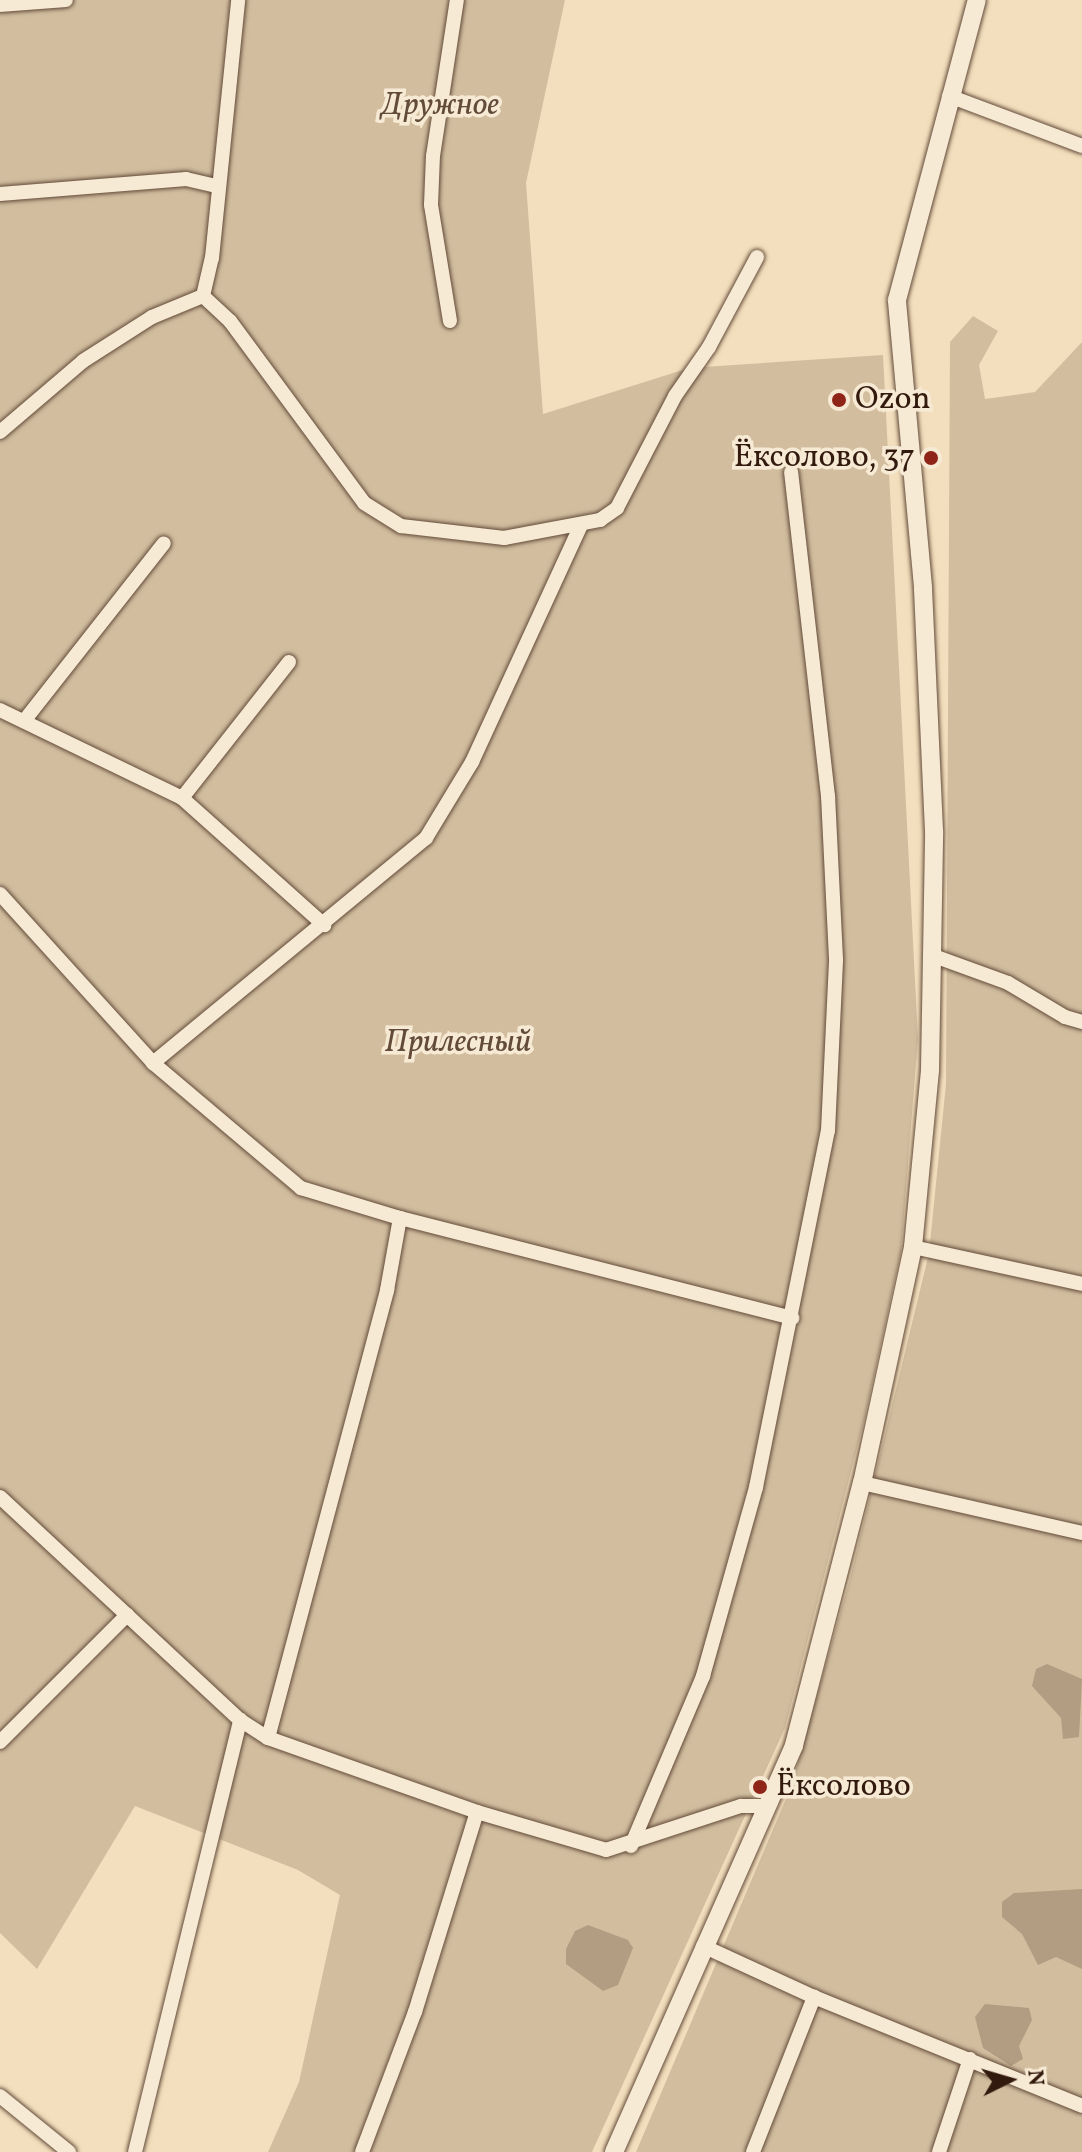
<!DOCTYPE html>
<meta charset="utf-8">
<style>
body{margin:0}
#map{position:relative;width:1082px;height:2152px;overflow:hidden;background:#f3dfbd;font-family:Vollkorn,serif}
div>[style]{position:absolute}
.green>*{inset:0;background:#d2be9f}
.water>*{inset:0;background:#b29c82}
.roads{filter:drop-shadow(0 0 2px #634b3a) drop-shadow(0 0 2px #634b3a)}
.street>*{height:14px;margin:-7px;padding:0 7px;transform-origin:7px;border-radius:7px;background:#f7ead4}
.secondary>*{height:18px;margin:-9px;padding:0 9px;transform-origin:9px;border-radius:9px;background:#f7ead4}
.dots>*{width:22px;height:22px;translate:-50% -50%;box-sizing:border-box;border:4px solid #f7ead4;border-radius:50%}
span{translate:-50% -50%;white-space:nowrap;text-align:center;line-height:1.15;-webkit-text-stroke:7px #f7ead4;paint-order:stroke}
.park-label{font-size:32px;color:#634b3a;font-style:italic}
.poi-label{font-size:32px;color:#331a0e}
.left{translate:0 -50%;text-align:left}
.right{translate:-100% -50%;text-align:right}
.north{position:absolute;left:970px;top:2040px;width:80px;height:80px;-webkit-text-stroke:6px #f7ead4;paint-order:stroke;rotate:85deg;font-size:22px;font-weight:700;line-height:32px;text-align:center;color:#331a0e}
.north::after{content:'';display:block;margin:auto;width:28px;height:36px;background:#331a0e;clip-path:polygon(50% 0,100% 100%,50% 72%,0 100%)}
</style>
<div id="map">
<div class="green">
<div style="clip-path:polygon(0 0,565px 0,526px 183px,543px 414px,689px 368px,883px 355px,918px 1039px,901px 1251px,864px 1421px,785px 1728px,592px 2152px,268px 2152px,299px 2082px,340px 1895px,298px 1870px,135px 1806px,37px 1969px,0 1933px)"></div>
<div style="clip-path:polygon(973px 316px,998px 331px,979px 365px,985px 399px,1035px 392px,1082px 342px,1082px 2152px,636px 2152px,791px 1787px,850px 1579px,929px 1253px,946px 1084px,950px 342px)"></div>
</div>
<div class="water">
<div style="clip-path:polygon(1047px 1664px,1082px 1679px,1079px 1737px,1063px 1739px,1061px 1718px,1032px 1686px,1036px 1669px)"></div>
<div style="clip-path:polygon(1082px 1889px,1082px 1969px,1056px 1957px,1038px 1965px,1022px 1934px,1002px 1917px,1002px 1902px,1014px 1893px)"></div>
<div style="clip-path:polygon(588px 1925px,628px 1940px,633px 1948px,618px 1985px,603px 1991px,566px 1964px,566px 1949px,575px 1931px)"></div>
<div style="clip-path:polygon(985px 2004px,1029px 2008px,1032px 2020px,1019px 2046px,1023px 2059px,1011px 2066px,983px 2048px,975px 2017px)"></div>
</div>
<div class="roads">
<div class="street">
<div style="left:0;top:5px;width:66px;rotate:-4.3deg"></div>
<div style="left:949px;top:96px;width:142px;rotate:20.6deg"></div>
<div style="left:0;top:194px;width:187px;rotate:-4.6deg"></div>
<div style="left:186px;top:179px;width:31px;rotate:13deg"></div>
<div style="left:203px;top:296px;width:37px;rotate:43deg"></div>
<div style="left:230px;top:321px;width:226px;rotate:53.6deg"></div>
<div style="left:364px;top:503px;width:44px;rotate:31.9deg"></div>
<div style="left:401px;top:526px;width:104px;rotate:6.6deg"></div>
<div style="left:504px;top:538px;width:98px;rotate:-10.6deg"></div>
<div style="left:600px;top:520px;width:21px;rotate:-35deg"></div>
<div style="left:617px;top:508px;width:126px;rotate:-62.6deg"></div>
<div style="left:675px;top:396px;width:60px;rotate:-55.2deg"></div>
<div style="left:709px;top:347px;width:102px;rotate:-61.9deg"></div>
<div style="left:450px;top:321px;width:118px;rotate:-99.3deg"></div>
<div style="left:431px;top:205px;width:49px;rotate:-87.7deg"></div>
<div style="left:433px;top:156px;width:158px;rotate:-81.3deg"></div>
<div style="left:0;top:432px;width:109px;rotate:-40.5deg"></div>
<div style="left:83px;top:361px;width:82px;rotate:-32.5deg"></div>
<div style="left:152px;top:317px;width:55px;rotate:-22.4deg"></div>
<div style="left:203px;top:296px;width:39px;rotate:-77deg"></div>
<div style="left:212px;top:258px;width:259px;rotate:-84.2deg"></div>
<div style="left:0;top:710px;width:202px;rotate:25.8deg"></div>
<div style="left:182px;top:798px;width:191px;rotate:41.8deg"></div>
<div style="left:24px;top:721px;width:226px;rotate:-51.8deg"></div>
<div style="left:182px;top:798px;width:173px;rotate:-51.8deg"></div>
<div style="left:0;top:894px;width:228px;rotate:47.8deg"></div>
<div style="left:153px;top:1063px;width:194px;rotate:40.2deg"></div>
<div style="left:301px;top:1188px;width:103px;rotate:16.9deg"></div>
<div style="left:400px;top:1218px;width:405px;rotate:14.3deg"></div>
<div style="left:934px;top:956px;width:79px;rotate:20deg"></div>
<div style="left:1008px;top:983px;width:66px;rotate:30.8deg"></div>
<div style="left:1065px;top:1017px;width:18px;rotate:16deg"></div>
<div style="left:153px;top:1063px;width:354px;rotate:-39.5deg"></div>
<div style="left:426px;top:838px;width:89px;rotate:-58.8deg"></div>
<div style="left:472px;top:762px;width:261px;rotate:-65.3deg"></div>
<div style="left:913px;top:1247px;width:173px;rotate:12.3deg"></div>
<div style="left:862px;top:1483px;width:226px;rotate:12.8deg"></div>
<div style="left:0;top:1497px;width:328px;rotate:42.9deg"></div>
<div style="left:240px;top:1720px;width:33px;rotate:33deg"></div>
<div style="left:268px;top:1738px;width:222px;rotate:19.5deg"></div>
<div style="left:477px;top:1812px;width:134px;rotate:16.4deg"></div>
<div style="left:606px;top:1850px;width:142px;rotate:-18.1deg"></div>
<div style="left:741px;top:1806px;width:27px"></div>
<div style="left:268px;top:1738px;width:464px;rotate:-75.1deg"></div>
<div style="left:387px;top:1290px;width:73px;rotate:-79.8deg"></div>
<div style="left:0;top:1742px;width:180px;rotate:-45deg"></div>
<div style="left:631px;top:1846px;width:185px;rotate:-67deg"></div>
<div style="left:703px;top:1676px;width:196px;rotate:-74.3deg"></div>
<div style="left:756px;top:1487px;width:363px;rotate:-78.6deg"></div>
<div style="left:828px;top:1131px;width:172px;rotate:-87.3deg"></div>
<div style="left:836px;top:959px;width:163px;rotate:-92.8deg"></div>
<div style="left:828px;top:796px;width:326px;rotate:-96.5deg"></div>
<div style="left:703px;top:1946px;width:122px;rotate:24.7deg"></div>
<div style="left:814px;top:1997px;width:289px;rotate:22.1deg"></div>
<div style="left:0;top:2096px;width:89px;rotate:39.1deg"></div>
<div style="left:135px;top:2152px;width:445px;rotate:-76.3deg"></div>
<div style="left:362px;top:2152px;width:150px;rotate:-69.3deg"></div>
<div style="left:415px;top:2012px;width:209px;rotate:-72.8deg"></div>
<div style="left:753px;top:2152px;width:167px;rotate:-68.5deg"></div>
<div style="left:939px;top:2152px;width:98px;rotate:-71.6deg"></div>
</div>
<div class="secondary">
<div style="left:614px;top:2152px;width:445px;rotate:-66.1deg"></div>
<div style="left:794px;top:1745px;width:271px;rotate:-75.5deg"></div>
<div style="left:862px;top:1483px;width:241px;rotate:-77.8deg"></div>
<div style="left:913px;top:1247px;width:178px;rotate:-84.5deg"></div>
<div style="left:930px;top:1070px;width:239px;rotate:-89deg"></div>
<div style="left:934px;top:831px;width:244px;rotate:-92.6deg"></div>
<div style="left:923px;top:587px;width:288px;rotate:-95.2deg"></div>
<div style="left:897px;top:300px;width:310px;rotate:-75.1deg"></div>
</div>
</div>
<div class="dots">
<div style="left:839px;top:400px;background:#8f2418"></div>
<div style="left:931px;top:458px;background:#8f2418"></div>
<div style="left:760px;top:1787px;background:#8f2418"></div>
</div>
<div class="park-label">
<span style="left:440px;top:106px">Дружное</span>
<span style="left:458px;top:1043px">Прилесный</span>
</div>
<div class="poi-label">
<span class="left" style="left:855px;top:400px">Ozon</span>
<span class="right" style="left:915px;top:458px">Ёксолово, 37</span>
<span class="left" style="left:776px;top:1787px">Ёксолово</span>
</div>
<div class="north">N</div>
</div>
